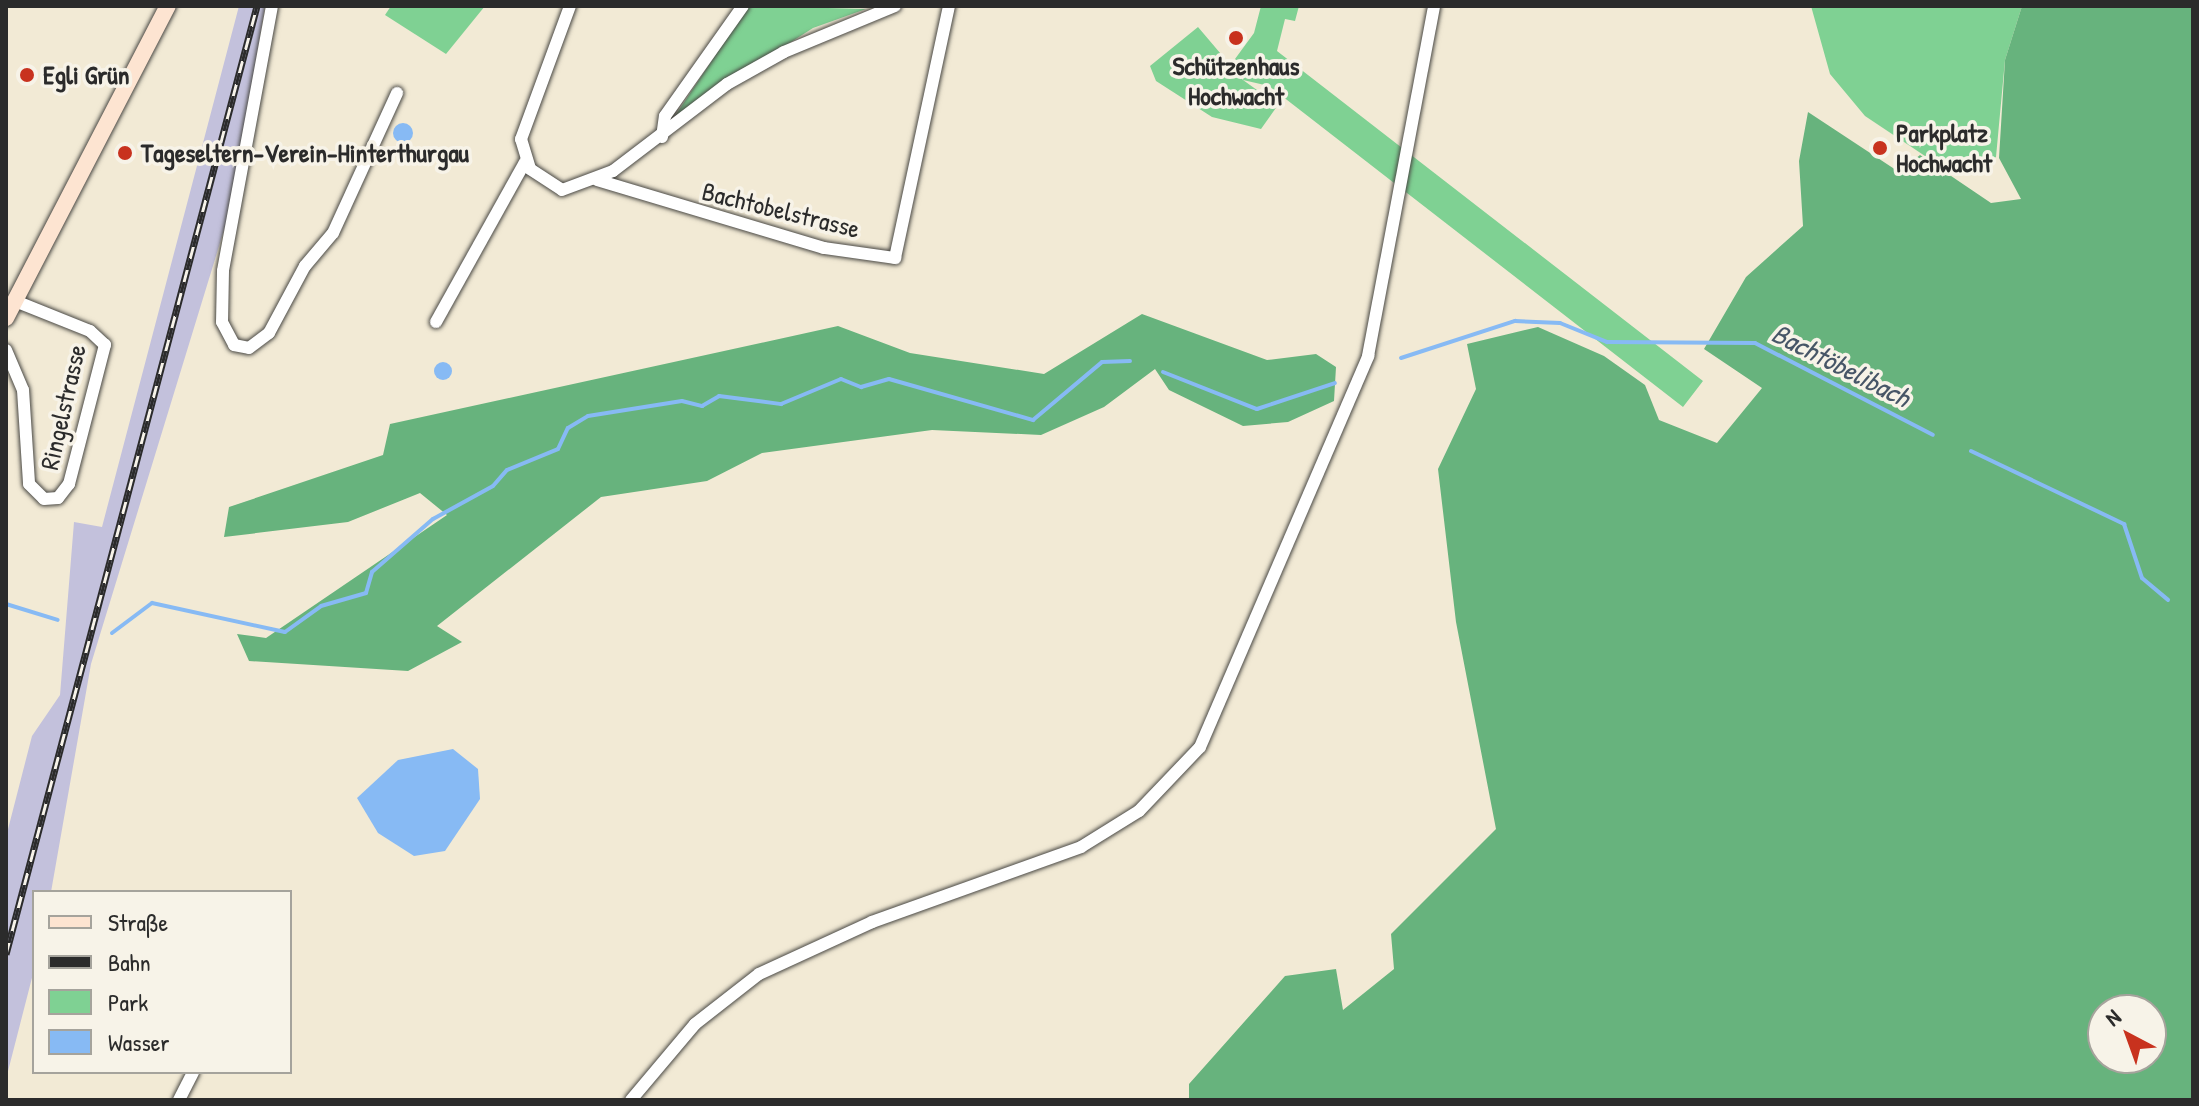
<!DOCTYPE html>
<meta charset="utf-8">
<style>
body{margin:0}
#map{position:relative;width:2199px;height:1106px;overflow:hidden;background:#f2ead5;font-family:"Patrick Hand",sans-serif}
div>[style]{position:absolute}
.industrial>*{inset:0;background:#c3c1dc}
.green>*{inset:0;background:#7fd193}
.forest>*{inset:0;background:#67b37d}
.water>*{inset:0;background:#87baf4}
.round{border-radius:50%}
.stream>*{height:4px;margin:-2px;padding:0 2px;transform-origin:2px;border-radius:2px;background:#87baf4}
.roads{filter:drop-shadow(0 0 2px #494844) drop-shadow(0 0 2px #494844)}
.street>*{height:12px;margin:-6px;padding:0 6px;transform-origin:6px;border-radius:6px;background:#fff}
.secondary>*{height:16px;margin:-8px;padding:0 8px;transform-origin:8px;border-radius:8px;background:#fde4d1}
.rail>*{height:7px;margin-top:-3.5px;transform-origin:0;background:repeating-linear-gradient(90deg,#f7f3e8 0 12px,#2b2b2b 0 24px);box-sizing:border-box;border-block:2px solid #2b2b2b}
.dots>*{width:22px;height:22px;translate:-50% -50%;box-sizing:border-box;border:4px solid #f7f3e8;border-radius:50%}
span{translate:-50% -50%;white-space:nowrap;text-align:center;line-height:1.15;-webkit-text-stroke:7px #f7f3e8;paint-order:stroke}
.poi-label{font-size:26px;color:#2b2b2b;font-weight:700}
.left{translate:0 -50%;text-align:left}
.street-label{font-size:26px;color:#2b2b2b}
.water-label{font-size:28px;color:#475667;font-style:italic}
.frame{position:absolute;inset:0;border:8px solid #2b2b2b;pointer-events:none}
.legend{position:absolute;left:32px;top:890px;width:260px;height:184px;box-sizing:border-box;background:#f7f3e8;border:2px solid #a5a39c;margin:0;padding:10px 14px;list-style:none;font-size:24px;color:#2b2b2b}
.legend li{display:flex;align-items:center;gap:16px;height:40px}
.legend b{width:40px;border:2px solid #a5a39c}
.north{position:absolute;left:2087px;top:994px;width:80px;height:80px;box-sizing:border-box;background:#f7f3e8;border:2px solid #a5a39c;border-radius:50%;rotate:319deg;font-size:22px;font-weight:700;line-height:32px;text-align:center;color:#2b2b2b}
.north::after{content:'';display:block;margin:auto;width:28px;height:36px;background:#c8321e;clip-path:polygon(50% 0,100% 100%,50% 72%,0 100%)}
</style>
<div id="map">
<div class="industrial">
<div style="clip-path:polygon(239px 6px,265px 6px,231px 207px,91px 664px,51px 892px,34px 892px,34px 970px,6px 1079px,6px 837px,32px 736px,60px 695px,74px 522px,102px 527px)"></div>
</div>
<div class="green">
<div style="clip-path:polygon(391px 6px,485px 6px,446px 54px,385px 15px)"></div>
<div style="clip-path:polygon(748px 6px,866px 9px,813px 28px,675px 116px)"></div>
<div style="clip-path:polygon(1261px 6px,1299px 6px,1295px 21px,1285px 19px,1277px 51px,1703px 381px,1683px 407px,1269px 86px,1243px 80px,1278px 105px,1261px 129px,1212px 117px,1156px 81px,1150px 66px,1198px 27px,1243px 80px,1246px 68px,1235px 59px,1254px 33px)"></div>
<div style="clip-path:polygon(1811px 6px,2022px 6px,2005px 60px,1996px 157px,1964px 175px,1949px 172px,1865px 116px,1830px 74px)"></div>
</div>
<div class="forest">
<div style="clip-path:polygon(evenodd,2022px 6px,2193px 6px,2193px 1100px,1189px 1100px,1189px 1084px,1285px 976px,1336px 969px,1343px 1010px,1394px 969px,1391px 934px,1496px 829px,1456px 622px,1438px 469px,1476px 389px,1467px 344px,1538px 327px,1604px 356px,1645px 385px,1659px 420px,1717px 443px,1762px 388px,1704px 349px,1746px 277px,1803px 226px,1799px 161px,1808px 112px,1899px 172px,1920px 155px,1991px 203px,2021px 199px,1999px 158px,2005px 60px,2022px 6px,2103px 1010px,2151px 1010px,2151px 1058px,2103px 1058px,2103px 1010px)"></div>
<div style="clip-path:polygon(1142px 314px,1267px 360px,1316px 354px,1336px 367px,1334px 401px,1288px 422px,1243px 426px,1169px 390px,1155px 369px,1104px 407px,1041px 435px,932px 430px,762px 453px,707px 481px,601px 497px,437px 626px,462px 642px,408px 671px,249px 661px,237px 634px,266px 638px,447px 515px,420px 493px,348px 522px,224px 537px,229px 507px,383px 455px,390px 424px,838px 326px,910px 353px,1044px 374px)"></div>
</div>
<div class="water">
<div class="round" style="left:393px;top:123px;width:20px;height:20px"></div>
<div class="round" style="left:434px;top:362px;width:18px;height:18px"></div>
<div style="clip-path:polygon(453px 749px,478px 769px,480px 799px,445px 851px,414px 856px,378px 833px,357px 798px,398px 760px)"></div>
</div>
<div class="stream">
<div style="left:1401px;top:358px;width:120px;rotate:-18deg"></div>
<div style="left:1515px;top:321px;width:45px;rotate:2.5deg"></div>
<div style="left:1560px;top:323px;width:51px;rotate:22deg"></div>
<div style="left:1607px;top:342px;width:148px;rotate:0.4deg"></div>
<div style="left:1755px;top:343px;width:200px;rotate:27.3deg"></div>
<div style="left:1163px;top:372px;width:101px;rotate:21.5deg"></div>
<div style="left:1257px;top:409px;width:82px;rotate:-18.4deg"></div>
<div style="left:1971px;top:451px;width:170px;rotate:25.5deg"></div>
<div style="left:2124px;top:524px;width:57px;rotate:71.6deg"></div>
<div style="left:2142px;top:578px;width:34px;rotate:40deg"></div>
<div style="left:6px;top:604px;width:54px;rotate:17.1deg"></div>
<div style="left:112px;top:633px;width:50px;rotate:-36.9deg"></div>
<div style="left:152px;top:603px;width:136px;rotate:12.3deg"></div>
<div style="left:285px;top:632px;width:44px;rotate:-35.8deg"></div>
<div style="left:321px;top:606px;width:47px;rotate:-16.1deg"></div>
<div style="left:366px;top:593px;width:22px;rotate:-74deg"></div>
<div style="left:372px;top:572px;width:81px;rotate:-41deg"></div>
<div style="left:433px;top:519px;width:68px;rotate:-28.8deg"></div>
<div style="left:493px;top:486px;width:21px;rotate:-49deg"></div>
<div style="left:507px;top:470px;width:55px;rotate:-22.4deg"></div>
<div style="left:558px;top:449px;width:23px;rotate:-65deg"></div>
<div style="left:568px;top:428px;width:23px;rotate:-31deg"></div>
<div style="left:588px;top:416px;width:95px;rotate:-9.1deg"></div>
<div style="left:682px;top:401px;width:21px;rotate:14deg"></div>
<div style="left:702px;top:406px;width:20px;rotate:-30deg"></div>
<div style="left:719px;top:396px;width:63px;rotate:7.4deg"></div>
<div style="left:781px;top:404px;width:65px;rotate:-22.6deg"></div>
<div style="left:841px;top:379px;width:22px;rotate:22deg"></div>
<div style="left:861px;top:387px;width:29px;rotate:-16deg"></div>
<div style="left:889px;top:379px;width:150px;rotate:15.9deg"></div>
<div style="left:1033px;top:420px;width:90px;rotate:-40deg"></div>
<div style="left:1102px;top:362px;width:28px;rotate:-2deg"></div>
</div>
<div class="roads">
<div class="street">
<div style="left:272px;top:6px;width:269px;rotate:100.5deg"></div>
<div style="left:223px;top:271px;width:51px;rotate:91.1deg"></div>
<div style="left:222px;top:322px;width:26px;rotate:62deg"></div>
<div style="left:234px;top:345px;width:15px;rotate:11deg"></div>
<div style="left:249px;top:348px;width:25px;rotate:-37deg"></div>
<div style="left:269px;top:333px;width:76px;rotate:-61.8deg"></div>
<div style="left:305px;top:266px;width:43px;rotate:-49.7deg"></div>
<div style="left:333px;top:233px;width:154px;rotate:-65.4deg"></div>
<div style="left:570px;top:6px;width:142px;rotate:110.2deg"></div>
<div style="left:521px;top:139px;width:31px;rotate:73deg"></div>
<div style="left:530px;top:169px;width:38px;rotate:33deg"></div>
<div style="left:562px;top:190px;width:54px;rotate:-20.4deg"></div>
<div style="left:613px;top:171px;width:143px;rotate:-37.3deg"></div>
<div style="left:727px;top:84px;width:65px;rotate:-29.3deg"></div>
<div style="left:784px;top:52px;width:120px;rotate:-22.5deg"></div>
<div style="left:662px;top:137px;width:21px;rotate:-82deg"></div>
<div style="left:665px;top:116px;width:135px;rotate:-54.7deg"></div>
<div style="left:597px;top:180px;width:237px;rotate:16.7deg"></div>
<div style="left:824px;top:248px;width:72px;rotate:8deg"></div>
<div style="left:895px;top:258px;width:258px;rotate:-77.9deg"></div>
<div style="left:436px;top:322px;width:183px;rotate:-60.9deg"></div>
<div style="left:6px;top:350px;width:43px;rotate:67deg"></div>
<div style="left:23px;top:390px;width:94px;rotate:86.3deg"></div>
<div style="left:29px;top:484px;width:21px;rotate:45deg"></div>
<div style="left:44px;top:499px;width:14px;rotate:-4deg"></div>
<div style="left:58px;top:498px;width:18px;rotate:-52deg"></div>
<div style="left:69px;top:484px;width:144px;rotate:-75.5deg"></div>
<div style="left:105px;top:345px;width:21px;rotate:-137deg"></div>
<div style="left:90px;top:331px;width:81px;rotate:-158.2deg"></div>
<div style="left:179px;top:1100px;width:31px;rotate:-63deg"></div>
<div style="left:631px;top:1100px;width:99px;rotate:-49.9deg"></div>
<div style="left:695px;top:1024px;width:81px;rotate:-38deg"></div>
<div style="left:759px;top:974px;width:124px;rotate:-24.7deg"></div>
<div style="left:872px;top:922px;width:222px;rotate:-19.7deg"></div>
<div style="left:1081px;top:847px;width:68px;rotate:-31.8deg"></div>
<div style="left:1139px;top:811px;width:88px;rotate:-46.4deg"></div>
<div style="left:1200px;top:747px;width:426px;rotate:-66.7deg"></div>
<div style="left:1368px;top:356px;width:356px;rotate:-79.3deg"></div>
</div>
<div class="secondary">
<div style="left:6px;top:318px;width:352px;rotate:-62.6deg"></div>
</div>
</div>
<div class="rail">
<div style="left:6px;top:954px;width:981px;rotate:-75.17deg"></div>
</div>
<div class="dots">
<div style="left:1236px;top:38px;background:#c8321e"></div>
<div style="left:27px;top:75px;background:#c8321e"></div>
<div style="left:1880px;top:148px;background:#c8321e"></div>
<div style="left:125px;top:153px;background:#c8321e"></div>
</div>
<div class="poi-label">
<span style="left:1236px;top:81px">Schützenhaus<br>Hochwacht</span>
<span class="left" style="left:43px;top:75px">Egli Grün</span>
<span class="left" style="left:1896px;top:148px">Parkplatz<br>Hochwacht</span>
<span class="left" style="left:141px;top:153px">Tageseltern-Verein-Hinterthurgau</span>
</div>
<div class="street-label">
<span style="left:781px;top:210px;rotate:14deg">Bachtobelstrasse</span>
<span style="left:63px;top:407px;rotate:-77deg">Ringelstrasse</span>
</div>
<div class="water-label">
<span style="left:1841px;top:365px;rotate:27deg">Bachtöbelibach</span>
</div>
<div class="frame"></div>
<ul class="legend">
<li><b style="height:10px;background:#fde4d1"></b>Straße</li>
<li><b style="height:10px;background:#2b2b2b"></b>Bahn</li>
<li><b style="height:22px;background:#7fd193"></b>Park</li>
<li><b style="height:22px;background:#87baf4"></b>Wasser</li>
</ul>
<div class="north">N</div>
</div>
